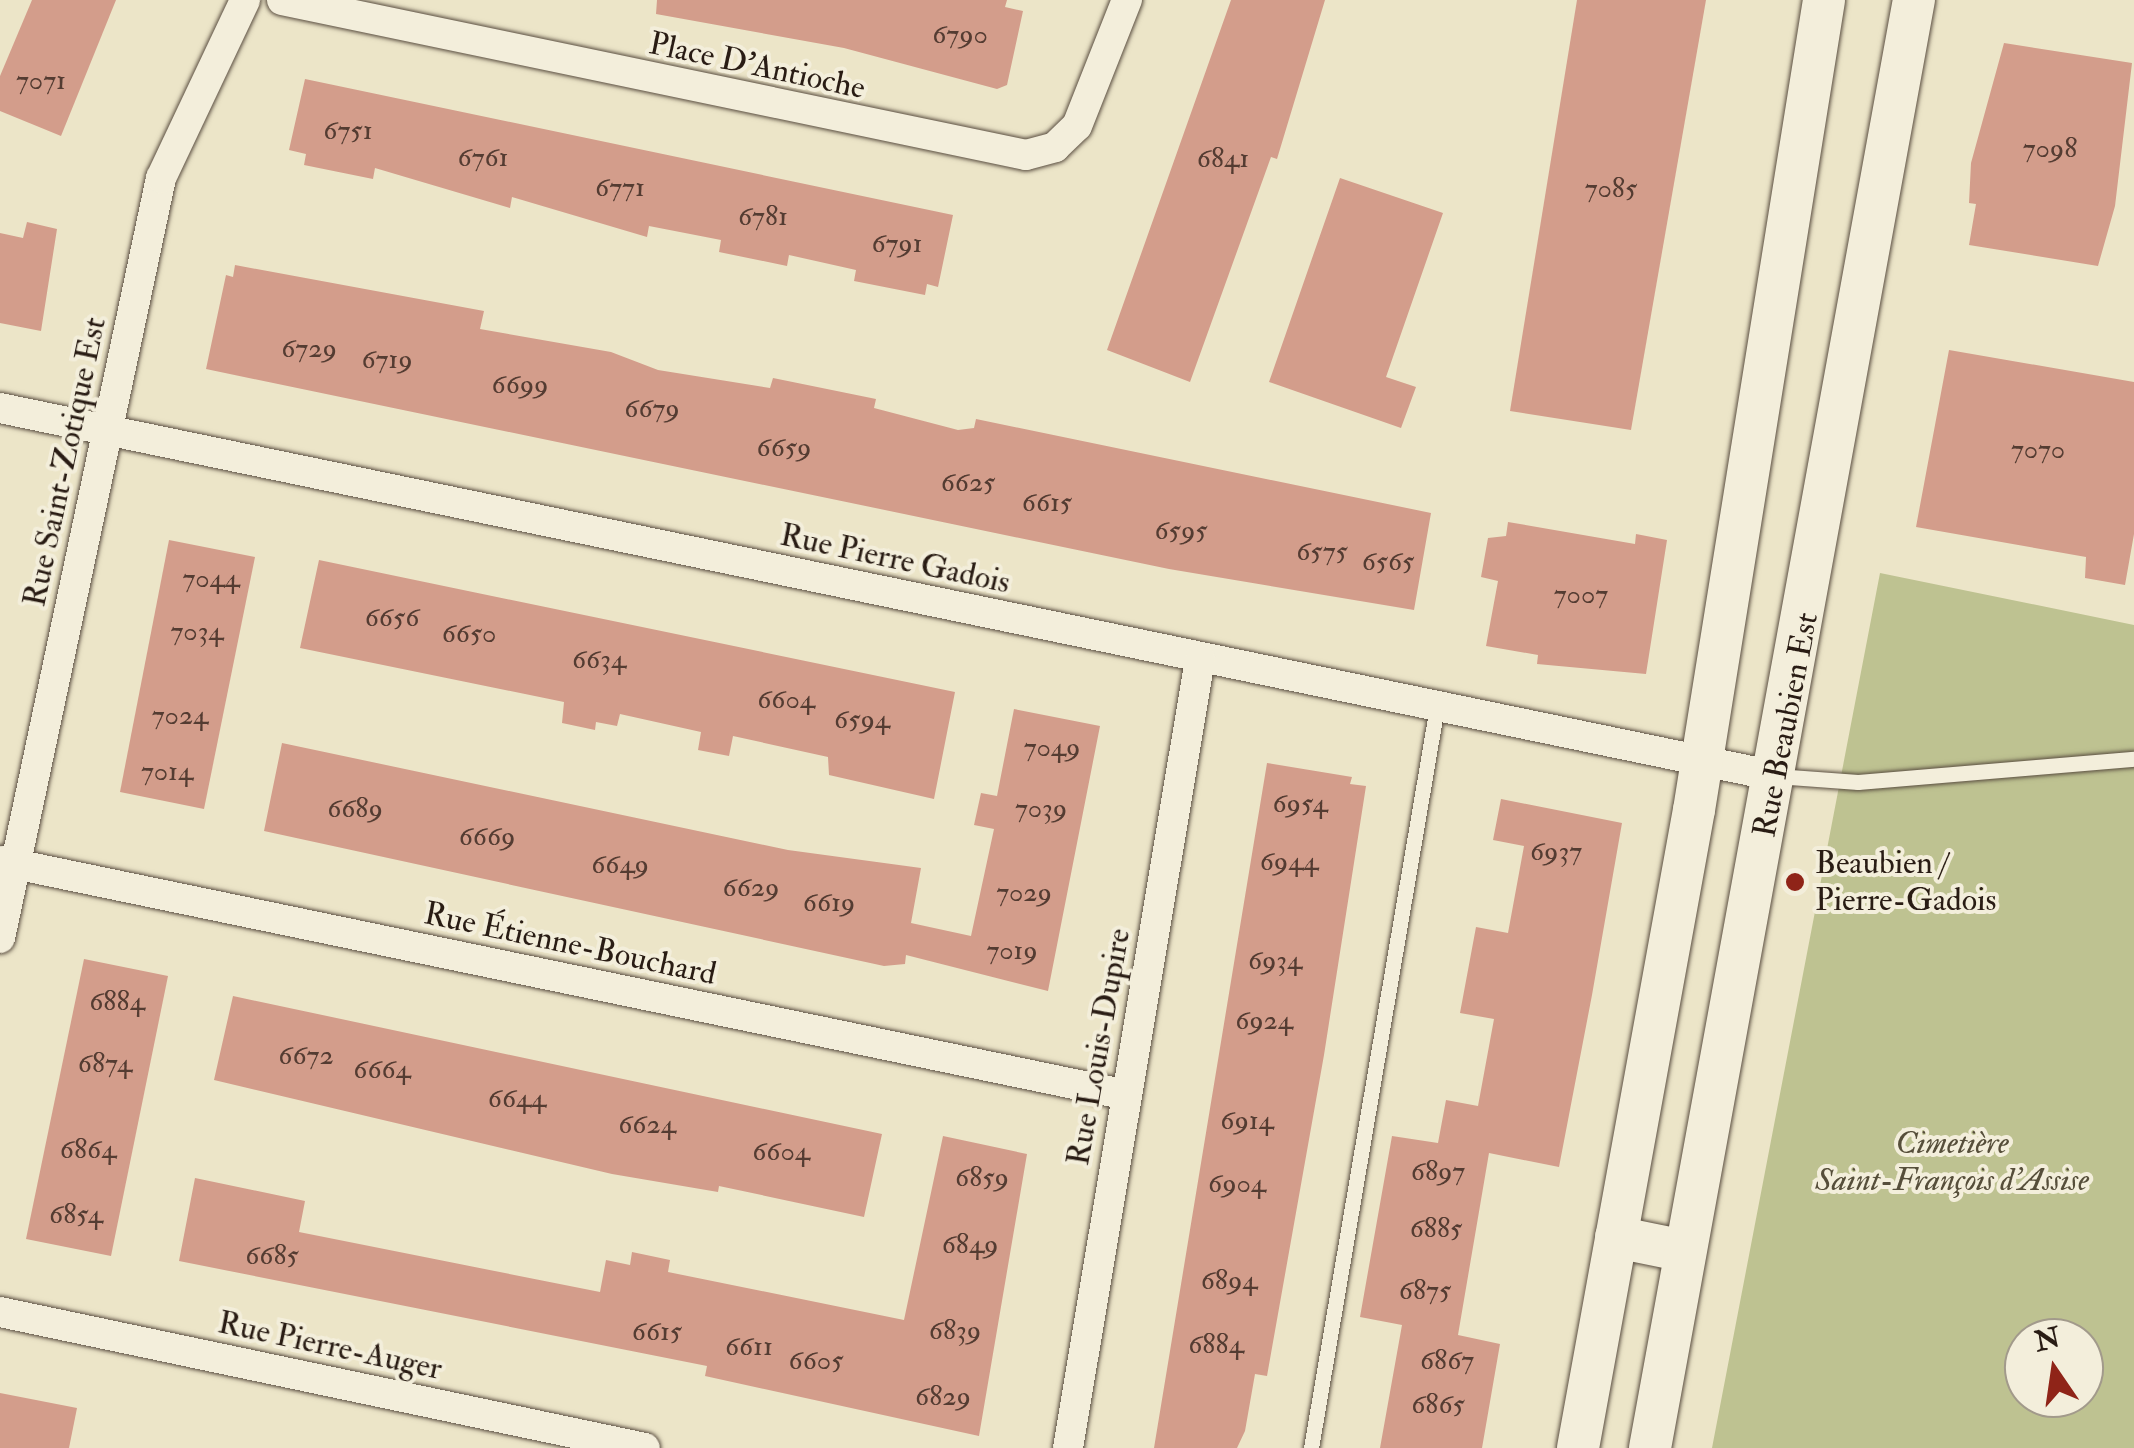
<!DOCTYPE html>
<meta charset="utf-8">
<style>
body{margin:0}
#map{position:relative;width:2134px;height:1448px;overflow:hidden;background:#ece5c8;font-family:"IM FELL Double Pica",serif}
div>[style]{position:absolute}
.green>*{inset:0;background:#bec291}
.building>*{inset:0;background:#d39d8b}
.roads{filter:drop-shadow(0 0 2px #5a4e41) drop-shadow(0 0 2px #5a4e41)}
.lane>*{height:15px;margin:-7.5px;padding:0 7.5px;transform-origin:7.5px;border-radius:7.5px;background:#f3eedb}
.street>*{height:30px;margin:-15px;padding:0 15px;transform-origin:15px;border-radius:15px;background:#f3eedb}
.secondary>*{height:42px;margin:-21px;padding:0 21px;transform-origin:21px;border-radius:21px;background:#f3eedb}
.dots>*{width:28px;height:28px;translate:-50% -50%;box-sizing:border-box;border:5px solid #f3eedb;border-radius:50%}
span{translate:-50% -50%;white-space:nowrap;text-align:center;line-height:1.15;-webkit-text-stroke:8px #f3eedb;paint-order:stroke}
.number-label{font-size:28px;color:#543c32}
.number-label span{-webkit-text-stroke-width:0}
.street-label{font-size:32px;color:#291c14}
.poi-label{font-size:32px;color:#291c14}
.left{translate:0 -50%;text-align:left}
.park-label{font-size:32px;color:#564e3a;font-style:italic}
.north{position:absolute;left:2004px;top:1318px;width:100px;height:100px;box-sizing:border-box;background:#f3eedb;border:2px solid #a29a8b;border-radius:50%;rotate:347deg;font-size:28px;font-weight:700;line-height:40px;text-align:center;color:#291c14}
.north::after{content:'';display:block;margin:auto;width:35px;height:45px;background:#8f2418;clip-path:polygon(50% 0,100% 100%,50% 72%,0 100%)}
</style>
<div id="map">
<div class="green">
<div style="clip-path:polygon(evenodd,1880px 573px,2134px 625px,2134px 1448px,1712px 1448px,1880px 573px,2024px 1338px,2084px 1338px,2084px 1398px,2024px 1398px,2024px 1338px)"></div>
</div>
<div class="building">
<div style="clip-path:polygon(32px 0,116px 0,61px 136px,0 111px,0 76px)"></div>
<div style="clip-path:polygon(657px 0,1007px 0,1005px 7px,1023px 11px,1007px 85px,997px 89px,844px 48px,656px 14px)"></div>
<div style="clip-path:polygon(1231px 0,1325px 0,1277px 159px,1271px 157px,1190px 382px,1107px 350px)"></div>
<div style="clip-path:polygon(1577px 0,1706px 0,1631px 430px,1510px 411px)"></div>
<div style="clip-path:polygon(2004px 43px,2132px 63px,2115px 206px,2098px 266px,1969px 245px,1976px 204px,1969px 203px,1971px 163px)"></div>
<div style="clip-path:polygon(305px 79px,953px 215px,938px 287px,927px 284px,925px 295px,854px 281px,856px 270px,789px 255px,787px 266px,719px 252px,721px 240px,649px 226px,647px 237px,512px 197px,510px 208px,375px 168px,373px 179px,304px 165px,306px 154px,289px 150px)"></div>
<div style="clip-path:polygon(1340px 178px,1443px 213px,1386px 377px,1416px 387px,1401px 428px,1269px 382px)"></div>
<div style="clip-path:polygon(27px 222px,57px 229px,41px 331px,0 323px,0 233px,23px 238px)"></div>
<div style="clip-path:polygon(235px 265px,484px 311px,480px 329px,611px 352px,658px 370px,770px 388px,773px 378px,876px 399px,874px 408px,958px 430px,974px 428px,976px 419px,1431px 513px,1414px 610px,1169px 569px,206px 369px,226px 275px,233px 277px)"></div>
<div style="clip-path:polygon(1949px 350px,2134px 382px,2134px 534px,2125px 585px,2085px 578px,2086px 557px,1916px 527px)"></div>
<div style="clip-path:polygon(1508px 522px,1635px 544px,1636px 534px,1667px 540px,1646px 674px,1537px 664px,1538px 655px,1486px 646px,1498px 581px,1481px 577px,1488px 538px,1506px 536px)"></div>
<div style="clip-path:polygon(169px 540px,255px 557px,204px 809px,120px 792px)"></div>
<div style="clip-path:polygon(319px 560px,955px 692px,934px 799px,829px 775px,828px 757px,733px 736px,729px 756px,698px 750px,701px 732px,620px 714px,617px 726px,596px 722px,595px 730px,562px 723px,564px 702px,300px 648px)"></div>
<div style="clip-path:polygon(1014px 709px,1100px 726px,1048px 991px,906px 955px,905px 964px,884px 966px,264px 831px,282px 743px,788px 850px,921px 868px,911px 923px,971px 936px,994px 829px,974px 825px,981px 793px,997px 796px)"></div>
<div style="clip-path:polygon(1267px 763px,1352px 777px,1350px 784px,1366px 786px,1324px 1055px,1267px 1376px,1255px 1374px,1245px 1431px,1237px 1448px,1154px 1448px)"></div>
<div style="clip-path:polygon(1501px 799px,1622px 823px,1592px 995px,1559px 1167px,1489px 1153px,1458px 1335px,1500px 1344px,1482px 1448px,1380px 1448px,1402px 1325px,1360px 1317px,1392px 1136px,1438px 1143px,1446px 1100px,1478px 1106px,1494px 1019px,1460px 1013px,1476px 927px,1508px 933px,1524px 846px,1493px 840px)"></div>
<div style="clip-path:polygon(84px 959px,168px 976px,111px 1256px,26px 1239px)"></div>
<div style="clip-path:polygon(233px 996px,882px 1134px,864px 1217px,719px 1186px,718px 1192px,612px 1174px,214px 1080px)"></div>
<div style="clip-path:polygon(943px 1136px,1027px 1154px,979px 1436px,705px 1376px,707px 1366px,179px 1261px,195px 1178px,305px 1201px,299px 1232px,600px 1292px,606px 1260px,630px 1265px,632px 1252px,670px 1260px,668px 1272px,904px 1320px)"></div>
<div style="clip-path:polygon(0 1393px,77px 1408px,69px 1448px,0 1448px)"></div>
</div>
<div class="roads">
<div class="lane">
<div style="left:1776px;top:776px;width:82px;rotate:4.2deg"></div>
<div style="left:1858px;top:782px;width:277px;rotate:-4.8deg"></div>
<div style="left:1311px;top:1448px;width:753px;rotate:-80.36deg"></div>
</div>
<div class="street">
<div style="left:282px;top:0;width:760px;rotate:11.77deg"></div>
<div style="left:1026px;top:155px;width:30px;rotate:-15deg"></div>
<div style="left:1055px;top:147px;width:30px;rotate:-44deg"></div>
<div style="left:1077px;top:126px;width:136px;rotate:-68.4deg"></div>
<div style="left:0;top:408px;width:1814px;rotate:11.71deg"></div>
<div style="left:0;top:861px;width:1151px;rotate:11.73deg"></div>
<div style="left:0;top:938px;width:777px;rotate:-78.04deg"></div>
<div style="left:161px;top:178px;width:197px;rotate:-64.7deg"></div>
<div style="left:0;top:1312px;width:659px;rotate:11.91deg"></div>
<div style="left:1068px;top:1448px;width:800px;rotate:-80.5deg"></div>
</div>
<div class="secondary">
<div style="left:1616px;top:1237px;width:70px;rotate:11.5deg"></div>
<div style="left:1578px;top:1448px;width:648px;rotate:-79.7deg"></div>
<div style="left:1694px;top:810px;width:820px;rotate:-80.88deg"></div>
<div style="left:1650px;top:1448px;width:1472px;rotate:-79.67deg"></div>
</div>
</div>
<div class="dots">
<div style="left:1795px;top:882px;background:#8f2418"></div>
</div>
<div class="number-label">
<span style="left:960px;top:35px">6790</span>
<span style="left:41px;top:81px">7071</span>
<span style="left:348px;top:131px">6751</span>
<span style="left:2050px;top:149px">7098</span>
<span style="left:483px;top:158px">6761</span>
<span style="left:1223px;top:159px">6841</span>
<span style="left:620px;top:188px">6771</span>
<span style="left:1611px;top:189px">7085</span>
<span style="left:763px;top:217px">6781</span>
<span style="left:897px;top:244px">6791</span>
<span style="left:309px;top:349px">6729</span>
<span style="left:387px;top:360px">6719</span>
<span style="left:520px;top:385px">6699</span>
<span style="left:652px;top:409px">6679</span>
<span style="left:784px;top:448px">6659</span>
<span style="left:2038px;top:450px">7070</span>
<span style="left:968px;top:483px">6625</span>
<span style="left:1047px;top:503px">6615</span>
<span style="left:1181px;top:531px">6595</span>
<span style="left:1322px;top:552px">6575</span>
<span style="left:1388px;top:562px">6565</span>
<span style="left:211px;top:579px">7044</span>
<span style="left:1581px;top:595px">7007</span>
<span style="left:392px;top:618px">6656</span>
<span style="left:197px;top:632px">7034</span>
<span style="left:469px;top:634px">6650</span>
<span style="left:599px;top:660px">6634</span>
<span style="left:786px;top:700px">6604</span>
<span style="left:180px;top:716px">7024</span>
<span style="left:862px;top:720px">6594</span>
<span style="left:1052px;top:748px">7049</span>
<span style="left:167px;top:772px">7014</span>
<span style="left:1300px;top:804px">6954</span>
<span style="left:355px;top:809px">6689</span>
<span style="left:1041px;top:809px">7039</span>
<span style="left:487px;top:837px">6669</span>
<span style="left:1556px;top:852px">6937</span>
<span style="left:1289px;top:862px">6944</span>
<span style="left:620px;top:865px">6649</span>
<span style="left:751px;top:888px">6629</span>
<span style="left:1024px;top:893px">7029</span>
<span style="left:829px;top:903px">6619</span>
<span style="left:1012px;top:951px">7019</span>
<span style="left:1275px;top:961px">6934</span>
<span style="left:117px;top:1002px">6884</span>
<span style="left:1264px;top:1021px">6924</span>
<span style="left:306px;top:1056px">6672</span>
<span style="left:105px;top:1064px">6874</span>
<span style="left:382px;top:1070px">6664</span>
<span style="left:517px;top:1099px">6644</span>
<span style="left:1247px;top:1121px">6914</span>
<span style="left:647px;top:1125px">6624</span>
<span style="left:88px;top:1150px">6864</span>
<span style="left:781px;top:1152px">6604</span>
<span style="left:1438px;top:1172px">6897</span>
<span style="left:982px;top:1178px">6859</span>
<span style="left:1237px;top:1184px">6904</span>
<span style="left:76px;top:1215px">6854</span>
<span style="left:1436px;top:1229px">6885</span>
<span style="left:970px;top:1245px">6849</span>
<span style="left:272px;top:1256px">6685</span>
<span style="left:1229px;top:1281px">6894</span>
<span style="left:1425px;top:1291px">6875</span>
<span style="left:955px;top:1331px">6839</span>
<span style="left:657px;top:1332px">6615</span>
<span style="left:1216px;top:1345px">6884</span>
<span style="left:749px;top:1347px">6611</span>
<span style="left:816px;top:1361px">6605</span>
<span style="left:1447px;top:1361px">6867</span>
<span style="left:943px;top:1397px">6829</span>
<span style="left:1438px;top:1405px">6865</span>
</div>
<div class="street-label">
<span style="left:757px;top:66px;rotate:12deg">Place D'Antioche</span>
<span style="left:65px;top:462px;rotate:-78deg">Rue Saint-Zotique Est</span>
<span style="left:895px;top:559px;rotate:12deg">Rue Pierre Gadois</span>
<span style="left:1786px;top:725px;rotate:-79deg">Rue Beaubien Est</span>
<span style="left:570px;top:944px;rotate:12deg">Rue Étienne-Bouchard</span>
<span style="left:1099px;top:1047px;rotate:-80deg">Rue Louis-Dupire</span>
<span style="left:330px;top:1346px;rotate:12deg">Rue Pierre-Auger</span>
</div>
<div class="poi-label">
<span class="left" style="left:1815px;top:882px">Beaubien /<br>Pierre-Gadois</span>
</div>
<div class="park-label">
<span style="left:1952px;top:1162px">Cimetière<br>Saint-François d'Assise</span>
</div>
<div class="north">N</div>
</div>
